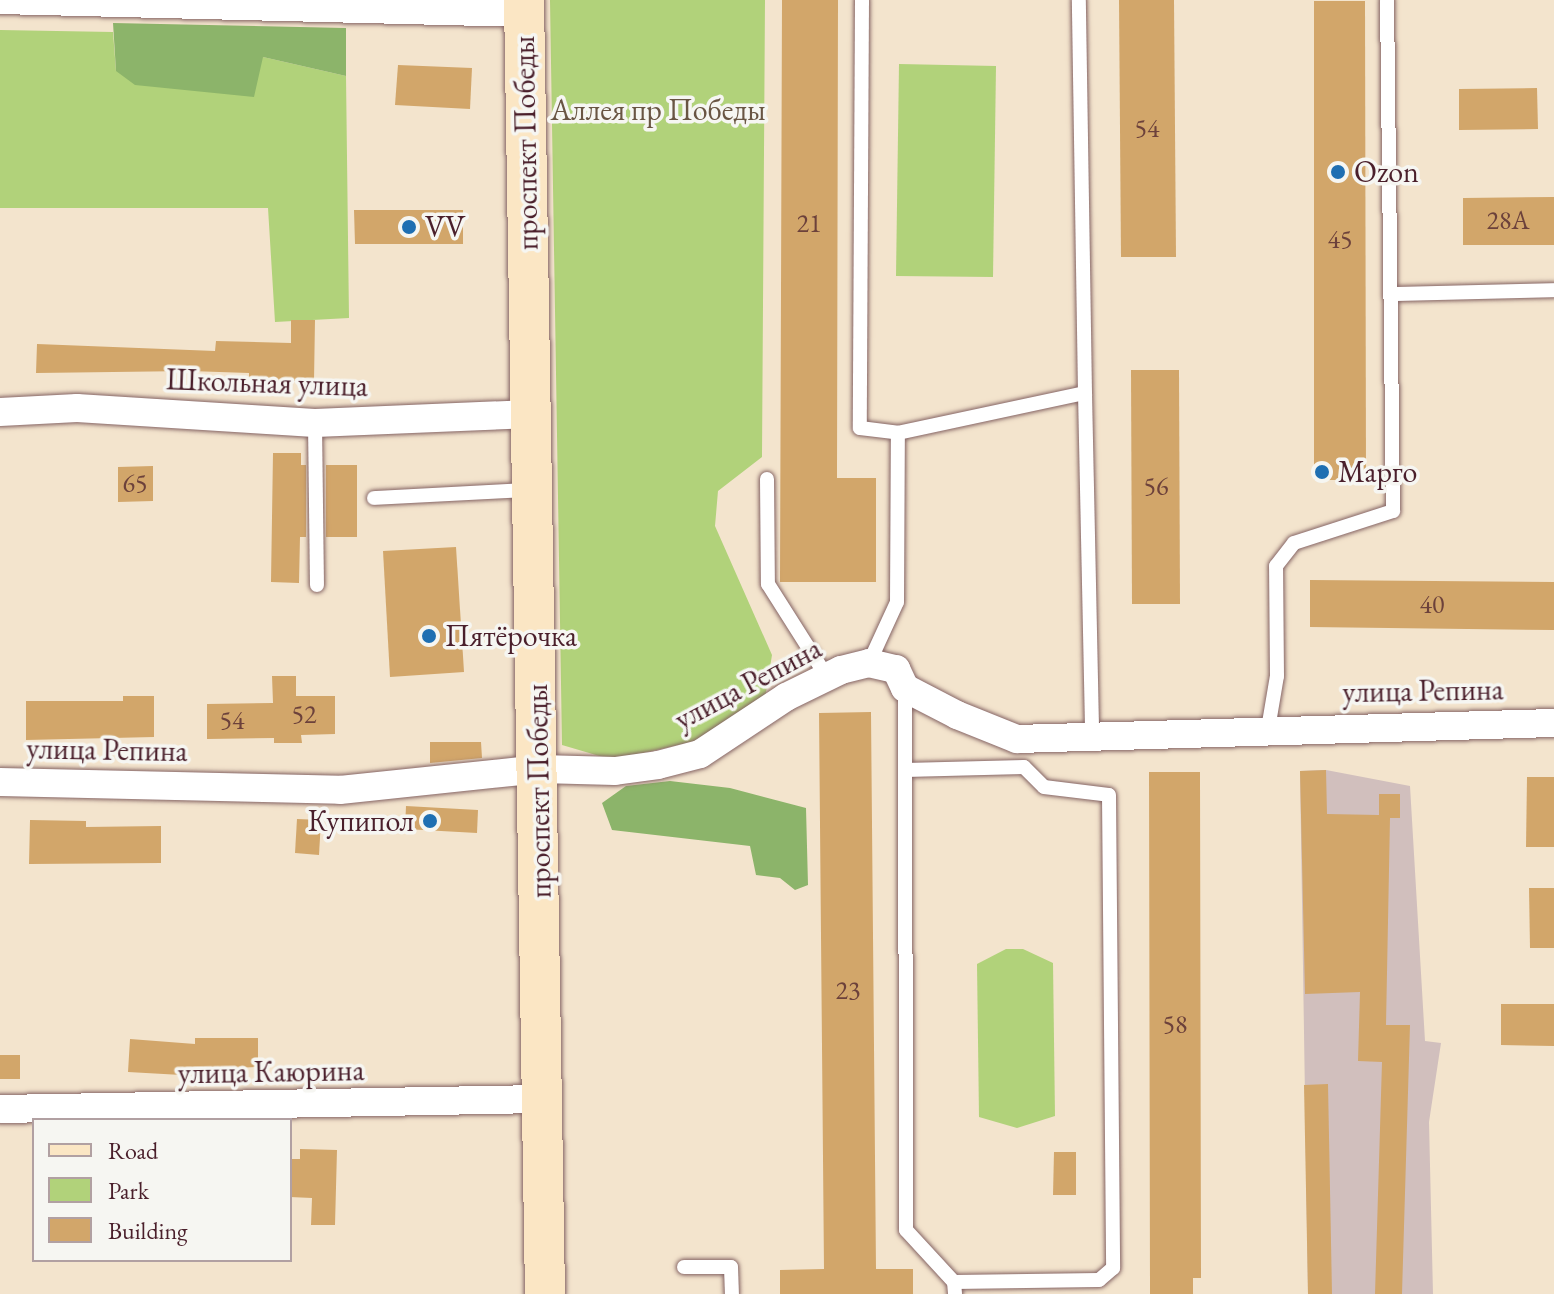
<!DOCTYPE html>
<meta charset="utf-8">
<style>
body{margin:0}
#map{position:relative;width:1554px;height:1294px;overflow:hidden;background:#f3e4cd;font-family:"EB Garamond",serif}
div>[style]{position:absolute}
.industrial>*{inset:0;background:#d1bfbd}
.green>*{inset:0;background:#b1d27a}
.forest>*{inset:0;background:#8cb46a}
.building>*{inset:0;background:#d2a66a}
.roads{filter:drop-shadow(0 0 2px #856464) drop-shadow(0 0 2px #856464)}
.lane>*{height:14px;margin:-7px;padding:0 7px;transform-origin:7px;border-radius:7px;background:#fff}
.street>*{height:28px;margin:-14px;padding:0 14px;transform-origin:14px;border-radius:14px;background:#fff}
.secondary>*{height:40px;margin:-20px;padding:0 20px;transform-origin:20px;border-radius:20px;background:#fbe6c4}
.dots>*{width:22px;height:22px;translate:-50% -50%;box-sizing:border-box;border:4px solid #f6f6f2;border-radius:50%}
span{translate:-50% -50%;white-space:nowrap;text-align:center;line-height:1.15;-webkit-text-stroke:7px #f6f6f2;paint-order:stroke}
.number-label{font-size:26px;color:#6c413b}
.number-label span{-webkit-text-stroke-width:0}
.park-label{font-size:30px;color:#695543}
.street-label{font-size:30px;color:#4a1f2b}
.poi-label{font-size:30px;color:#4a1f2b}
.left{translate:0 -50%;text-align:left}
.right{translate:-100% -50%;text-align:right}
.legend{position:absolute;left:32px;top:1118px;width:260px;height:144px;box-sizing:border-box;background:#f6f6f2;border:2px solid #b1a0a2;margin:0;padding:10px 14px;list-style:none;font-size:24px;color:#4a1f2b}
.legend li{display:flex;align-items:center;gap:16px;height:40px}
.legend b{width:40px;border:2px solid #b1a0a2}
</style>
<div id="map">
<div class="industrial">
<div style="clip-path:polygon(1326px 770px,1410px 786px,1425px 1041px,1441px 1043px,1429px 1122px,1433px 1294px,1308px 1294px,1300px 771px)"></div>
</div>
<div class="green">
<div style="clip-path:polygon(550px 0,765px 0,762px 457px,718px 491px,715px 526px,772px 655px,765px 698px,704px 739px,613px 760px,562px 745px)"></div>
<div style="clip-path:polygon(0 30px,113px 32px,116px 71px,263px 57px,346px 76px,349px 318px,275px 322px,268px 208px,0 208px)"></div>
<div style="clip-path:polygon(899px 64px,996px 66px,993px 277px,896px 276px)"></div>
<div style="clip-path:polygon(1006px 949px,1023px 949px,1053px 963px,1055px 1116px,1017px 1128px,979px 1117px,977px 964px)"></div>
</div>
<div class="forest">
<div style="clip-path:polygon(113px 23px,346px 28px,346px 76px,263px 57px,254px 97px,135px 85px,116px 71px)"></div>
<div style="clip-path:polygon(670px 781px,730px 788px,806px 808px,808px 885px,795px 890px,780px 878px,756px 875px,750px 846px,612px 830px,602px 803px,626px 786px)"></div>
</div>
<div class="building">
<div style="clip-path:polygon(782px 0,838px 0,837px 478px,876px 478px,876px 582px,780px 582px)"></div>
<div style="clip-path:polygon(1119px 0,1174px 0,1176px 257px,1121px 257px)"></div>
<div style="clip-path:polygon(1314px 1px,1365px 1px,1366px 480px,1314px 480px)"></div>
<div style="clip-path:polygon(398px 65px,472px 68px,470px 109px,395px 105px)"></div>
<div style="clip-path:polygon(1537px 88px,1538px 129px,1459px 130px,1459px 89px)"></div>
<div style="clip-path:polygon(1554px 197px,1554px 245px,1463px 245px,1463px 198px)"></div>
<div style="clip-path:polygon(354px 210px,463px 210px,463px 244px,355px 244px)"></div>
<div style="clip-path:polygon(291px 320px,315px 320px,314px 381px,249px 381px,249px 373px,190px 371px,36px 373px,37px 344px,215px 351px,216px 341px,291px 343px)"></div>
<div style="clip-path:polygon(1131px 370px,1179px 370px,1180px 604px,1132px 604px)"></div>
<div style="clip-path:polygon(273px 453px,301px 453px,301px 465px,306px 465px,306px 537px,300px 537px,299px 583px,271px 582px)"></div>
<div style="clip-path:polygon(326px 465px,357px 465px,357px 537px,326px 537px)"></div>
<div style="clip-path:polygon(153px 466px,153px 501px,118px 502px,118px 467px)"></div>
<div style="clip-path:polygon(456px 547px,464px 672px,390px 677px,383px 551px)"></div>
<div style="clip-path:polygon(1310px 580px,1554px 582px,1554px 630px,1310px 627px)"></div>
<div style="clip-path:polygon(272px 676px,296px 676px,296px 696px,335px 696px,335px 734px,301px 735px,302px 743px,274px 743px,274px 738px,207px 739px,207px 704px,273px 703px)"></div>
<div style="clip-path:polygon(123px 696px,154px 696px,154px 737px,26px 740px,26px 701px,123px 701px)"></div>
<div style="clip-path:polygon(871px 712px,876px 1269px,913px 1269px,913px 1294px,780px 1294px,780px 1270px,824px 1269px,819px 713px)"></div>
<div style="clip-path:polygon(430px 742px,481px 742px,482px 758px,430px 763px)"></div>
<div style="clip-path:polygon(1326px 770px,1327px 814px,1379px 815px,1379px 794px,1400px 794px,1400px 818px,1390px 818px,1386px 1025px,1410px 1025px,1402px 1294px,1375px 1294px,1382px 1062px,1358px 1061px,1360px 992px,1305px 994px,1300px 771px)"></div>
<div style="clip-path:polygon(1149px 772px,1200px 772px,1201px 1278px,1193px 1278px,1193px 1294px,1150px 1294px)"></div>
<div style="clip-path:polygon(1527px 777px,1554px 777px,1554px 847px,1526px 847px)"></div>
<div style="clip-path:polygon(406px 806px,478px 810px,477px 833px,405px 829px)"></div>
<div style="clip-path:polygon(297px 819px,321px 820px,319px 855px,295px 853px)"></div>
<div style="clip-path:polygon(30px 820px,86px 821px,86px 827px,161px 826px,161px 863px,29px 864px)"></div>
<div style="clip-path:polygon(1529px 888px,1554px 888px,1554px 948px,1530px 948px)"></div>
<div style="clip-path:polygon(1501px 1004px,1554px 1004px,1554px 1046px,1501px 1045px)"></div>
<div style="clip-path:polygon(195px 1038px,258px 1038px,258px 1067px,235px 1068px,235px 1078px,128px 1072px,130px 1039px,195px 1044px)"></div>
<div style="clip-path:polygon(0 1055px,20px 1055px,20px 1079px,0 1079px)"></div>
<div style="clip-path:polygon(1328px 1084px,1332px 1294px,1308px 1294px,1304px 1085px)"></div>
<div style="clip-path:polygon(300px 1149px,337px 1150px,335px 1225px,311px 1225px,312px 1198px,290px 1197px,290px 1159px,300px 1159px)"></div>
<div style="clip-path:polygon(1054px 1152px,1076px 1152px,1076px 1195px,1053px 1195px)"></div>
</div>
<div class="roads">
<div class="lane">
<div style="left:862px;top:0;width:428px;rotate:90.3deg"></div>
<div style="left:860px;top:428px;width:38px;rotate:7deg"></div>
<div style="left:1393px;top:294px;width:161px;rotate:-1.4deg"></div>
<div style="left:1085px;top:393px;width:345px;rotate:88.8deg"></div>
<div style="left:315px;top:423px;width:162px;rotate:89.3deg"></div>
<div style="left:767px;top:479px;width:105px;rotate:89.5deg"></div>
<div style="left:768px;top:584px;width:110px;rotate:57.6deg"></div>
<div style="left:374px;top:498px;width:155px;rotate:-3deg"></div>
<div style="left:869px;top:663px;width:67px;rotate:-65.3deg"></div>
<div style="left:897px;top:602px;width:169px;rotate:-89.7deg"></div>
<div style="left:898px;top:433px;width:191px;rotate:-12.1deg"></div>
<div style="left:1085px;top:393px;width:393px;rotate:-90.9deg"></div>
<div style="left:905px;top:688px;width:542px;rotate:89.89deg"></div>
<div style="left:906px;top:1230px;width:71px;rotate:47.3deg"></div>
<div style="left:954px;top:1282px;width:12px;rotate:85deg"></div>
<div style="left:1268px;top:729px;width:54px;rotate:-80.4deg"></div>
<div style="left:1277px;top:676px;width:110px;rotate:-90.5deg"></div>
<div style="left:1276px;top:566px;width:29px;rotate:-52deg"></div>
<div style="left:1294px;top:543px;width:104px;rotate:-17.9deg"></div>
<div style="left:1393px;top:511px;width:511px;rotate:-90.67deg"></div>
<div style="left:905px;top:770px;width:119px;rotate:-1.4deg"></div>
<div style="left:1024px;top:767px;width:28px;rotate:45deg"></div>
<div style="left:1044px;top:787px;width:65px;rotate:7deg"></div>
<div style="left:1109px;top:795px;width:473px;rotate:89.5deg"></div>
<div style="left:1113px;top:1268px;width:18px;rotate:139deg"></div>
<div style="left:1099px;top:1280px;width:145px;rotate:179.2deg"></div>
<div style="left:684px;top:1267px;width:47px"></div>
<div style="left:731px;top:1267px;width:27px;rotate:88deg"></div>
</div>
<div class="street">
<div style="left:0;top:0;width:524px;rotate:1.42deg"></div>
<div style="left:0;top:412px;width:77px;rotate:-3deg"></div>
<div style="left:77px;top:408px;width:238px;rotate:3.6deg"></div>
<div style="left:315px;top:423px;width:217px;rotate:-2.4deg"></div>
<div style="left:0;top:782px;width:340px;rotate:1.3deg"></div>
<div style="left:340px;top:790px;width:201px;rotate:-6deg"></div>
<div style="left:540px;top:769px;width:75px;rotate:1.5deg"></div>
<div style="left:615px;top:771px;width:43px;rotate:-7.9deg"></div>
<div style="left:658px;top:765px;width:43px;rotate:-14.7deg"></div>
<div style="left:700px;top:754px;width:103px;rotate:-33.5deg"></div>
<div style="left:786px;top:697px;width:61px;rotate:-26.1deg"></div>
<div style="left:841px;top:670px;width:29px;rotate:-14deg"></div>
<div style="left:869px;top:663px;width:28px;rotate:13deg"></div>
<div style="left:896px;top:669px;width:21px;rotate:65deg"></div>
<div style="left:905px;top:688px;width:59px;rotate:27.4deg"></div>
<div style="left:957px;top:715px;width:65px;rotate:21.8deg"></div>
<div style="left:1017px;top:739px;width:537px;rotate:-1.71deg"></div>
<div style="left:0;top:1109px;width:543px;rotate:-1.06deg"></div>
</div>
<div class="secondary">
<div style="left:524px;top:0;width:1294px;rotate:89.07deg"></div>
</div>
</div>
<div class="dots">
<div style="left:1338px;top:172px;background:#1f6fb2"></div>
<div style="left:409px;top:227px;background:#1f6fb2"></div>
<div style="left:1322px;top:472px;background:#1f6fb2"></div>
<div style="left:429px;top:636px;background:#1f6fb2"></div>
<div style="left:430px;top:821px;background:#1f6fb2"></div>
</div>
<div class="number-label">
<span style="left:1147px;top:129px">54</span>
<span style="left:1508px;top:221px">28А</span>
<span style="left:809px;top:224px">21</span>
<span style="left:1340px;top:240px">45</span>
<span style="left:135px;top:484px">65</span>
<span style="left:1156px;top:487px">56</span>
<span style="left:1432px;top:605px">40</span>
<span style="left:304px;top:715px">52</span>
<span style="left:232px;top:721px">54</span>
<span style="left:848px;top:991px">23</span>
<span style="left:1175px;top:1025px">58</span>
</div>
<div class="park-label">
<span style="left:658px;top:110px">Аллея пр Победы</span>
</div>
<div class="street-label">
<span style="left:526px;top:143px;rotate:-91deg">проспект Победы</span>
<span style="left:267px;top:383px;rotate:2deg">Школьная улица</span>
<span style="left:748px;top:684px;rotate:-28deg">улица Репина</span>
<span style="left:1423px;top:691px;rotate:-1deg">улица Репина</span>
<span style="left:107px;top:750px;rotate:1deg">улица Репина</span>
<span style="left:539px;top:791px;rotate:-91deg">проспект Победы</span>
<span style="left:271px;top:1072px;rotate:-1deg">улица Каюрина</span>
</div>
<div class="poi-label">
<span class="left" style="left:1354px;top:172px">Ozon</span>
<span class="left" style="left:425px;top:227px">VV</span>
<span class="left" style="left:1338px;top:472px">Марго</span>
<span class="left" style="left:445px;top:636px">Пятёрочка</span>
<span class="right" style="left:414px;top:821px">Купипол</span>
</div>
<ul class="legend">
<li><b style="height:10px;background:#fbe6c4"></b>Road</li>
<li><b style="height:22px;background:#b1d27a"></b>Park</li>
<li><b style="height:22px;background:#d2a66a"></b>Building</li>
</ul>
</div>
